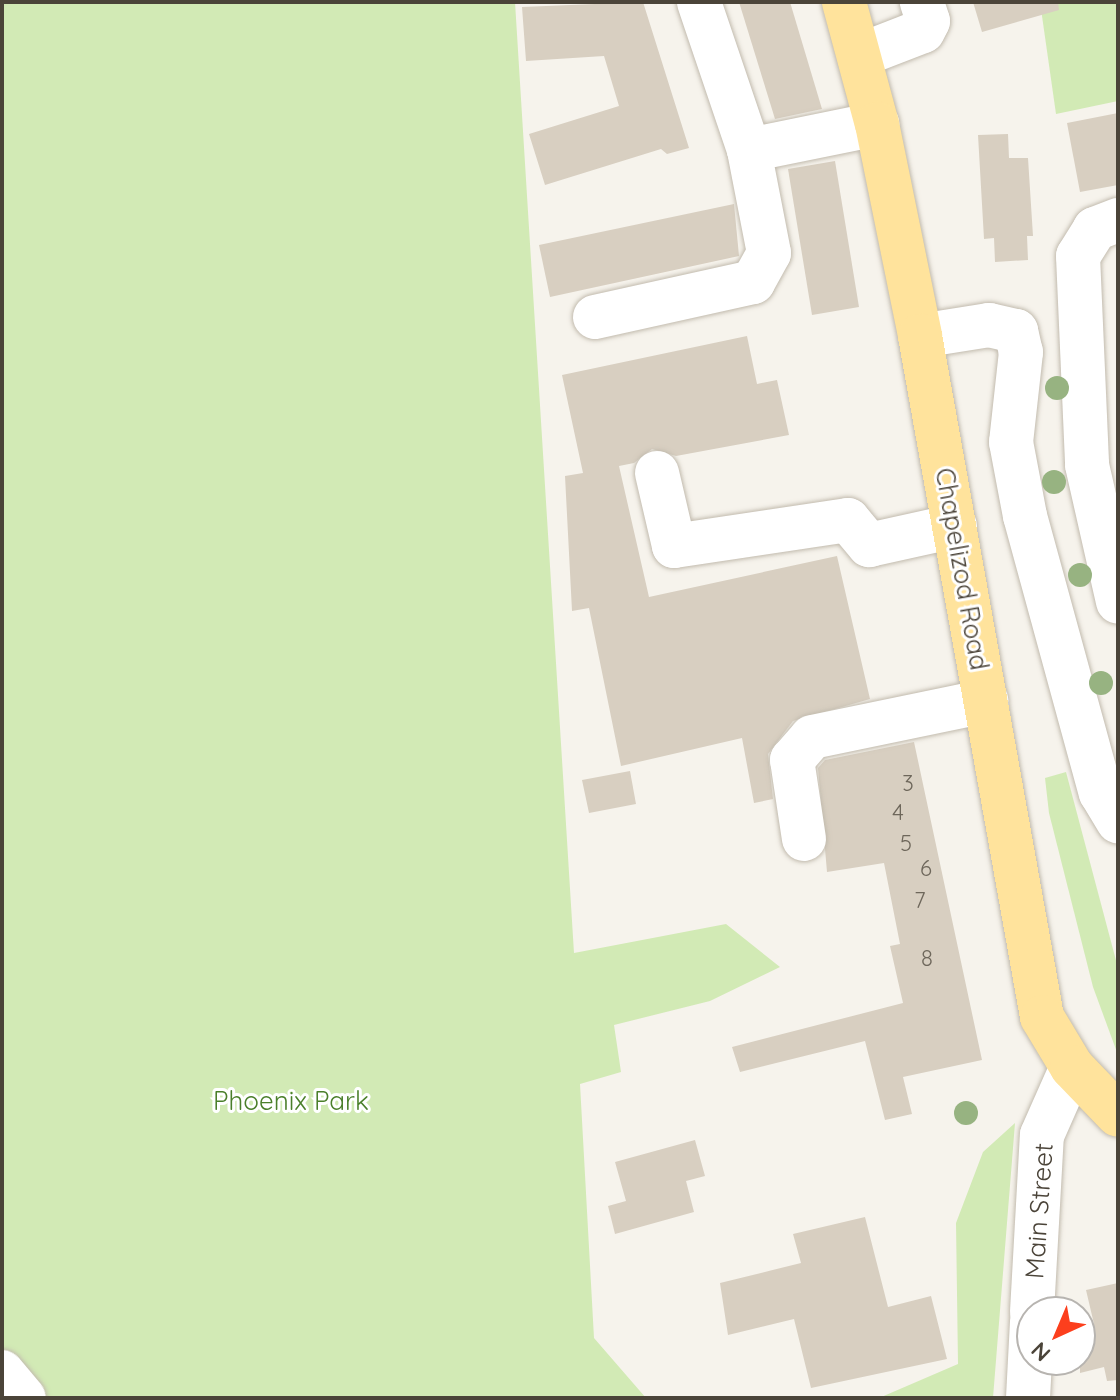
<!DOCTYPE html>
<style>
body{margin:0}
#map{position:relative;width:1120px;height:1400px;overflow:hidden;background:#f6f3ec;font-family:Quicksand,sans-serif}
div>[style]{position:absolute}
.green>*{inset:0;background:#d2eab5}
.building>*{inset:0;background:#d8cfc1}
.roads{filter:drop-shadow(0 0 2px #c2bbae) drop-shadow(0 0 2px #c2bbae)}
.minor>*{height:44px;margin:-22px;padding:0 22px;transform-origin:22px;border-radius:22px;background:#fff}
.major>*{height:44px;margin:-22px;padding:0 22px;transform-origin:22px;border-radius:22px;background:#ffe39c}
.trees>*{width:24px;height:24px;margin:-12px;border-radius:50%;background:#97b381}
span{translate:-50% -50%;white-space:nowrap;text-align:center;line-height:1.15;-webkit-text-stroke:6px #fff;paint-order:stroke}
.number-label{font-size:22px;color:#6e675b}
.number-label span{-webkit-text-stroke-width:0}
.street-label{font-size:26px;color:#4b4439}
.park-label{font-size:26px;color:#4a7f2a}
.frame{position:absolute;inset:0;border:4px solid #4b4439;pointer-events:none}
.north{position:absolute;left:1016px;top:1296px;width:80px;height:80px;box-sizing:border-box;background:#fff;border:2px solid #b7b4b0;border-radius:50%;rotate:224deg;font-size:22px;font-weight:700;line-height:32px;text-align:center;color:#4b4439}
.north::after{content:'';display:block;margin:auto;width:28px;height:36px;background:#fc3f1d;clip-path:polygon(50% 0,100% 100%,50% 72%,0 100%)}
</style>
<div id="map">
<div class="green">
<div style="clip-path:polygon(2px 2px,515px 2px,574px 953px,726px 924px,780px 967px,710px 1001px,614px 1025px,621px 1072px,580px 1084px,594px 1338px,646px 1398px,2px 1398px)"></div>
<div style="clip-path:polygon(1040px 2px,1118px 2px,1118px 101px,1056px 114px)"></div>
<div style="clip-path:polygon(1066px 772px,1118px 968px,1118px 1055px,1093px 987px,1049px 813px,1045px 778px)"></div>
<div style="clip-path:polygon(1015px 1123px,993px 1398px,879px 1398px,958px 1364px,956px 1223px,983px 1152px)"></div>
</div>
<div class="building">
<div style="clip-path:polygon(643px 2px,689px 148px,667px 154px,661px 149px,545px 185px,529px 134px,619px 106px,604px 56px,526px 61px,522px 7px)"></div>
<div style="clip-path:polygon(739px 2px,790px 2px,822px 109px,775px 119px)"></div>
<div style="clip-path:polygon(973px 2px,1058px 2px,1059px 10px,982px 32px)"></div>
<div style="clip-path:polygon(1118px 113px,1118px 185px,1080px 192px,1067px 123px)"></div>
<div style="clip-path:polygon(1008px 134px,1009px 158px,1028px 158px,1033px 236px,1027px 236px,1028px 260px,995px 262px,994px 238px,984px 239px,978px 135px)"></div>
<div style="clip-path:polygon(835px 161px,859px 307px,812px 315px,788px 169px)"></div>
<div style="clip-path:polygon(734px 204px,739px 256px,550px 297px,539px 245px)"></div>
<div style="clip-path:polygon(747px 336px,757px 384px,777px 380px,789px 435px,676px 456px,652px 449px,634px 463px,619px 466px,649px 597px,837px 556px,870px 699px,793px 721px,768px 754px,773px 799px,754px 803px,742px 738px,621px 766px,589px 608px,572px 611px,565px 476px,583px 473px,562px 375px)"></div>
<div style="clip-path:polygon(914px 742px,982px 1060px,903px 1077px,912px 1114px,885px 1120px,865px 1041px,740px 1072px,732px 1047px,903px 1003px,890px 946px,900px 944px,884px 863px,827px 872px,818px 768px,825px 760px)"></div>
<div style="clip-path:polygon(630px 771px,636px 804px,589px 813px,582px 780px)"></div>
<div style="clip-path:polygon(695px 1140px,705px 1176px,686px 1181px,694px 1212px,615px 1234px,608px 1206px,626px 1201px,615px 1162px)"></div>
<div style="clip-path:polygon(865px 1217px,888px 1307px,931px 1296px,947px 1359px,811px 1388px,794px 1319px,728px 1335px,720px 1283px,801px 1263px,793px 1234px)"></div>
<div style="clip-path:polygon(1118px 1283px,1118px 1380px,1107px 1381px,1104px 1367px,1080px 1373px,1080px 1327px,1094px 1324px,1086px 1290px)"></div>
</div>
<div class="roads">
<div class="minor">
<div style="left:861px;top:55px;width:66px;rotate:-21.2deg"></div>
<div style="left:923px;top:31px;width:11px;rotate:-63deg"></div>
<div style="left:928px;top:21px;width:20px;rotate:-108deg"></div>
<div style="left:749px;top:150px;width:131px;rotate:-11.5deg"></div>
<div style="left:1118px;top:220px;width:25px;rotate:159deg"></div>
<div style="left:1095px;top:229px;width:32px;rotate:122deg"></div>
<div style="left:1078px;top:256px;width:209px;rotate:87.5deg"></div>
<div style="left:1087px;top:465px;width:140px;rotate:77.2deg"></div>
<div style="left:595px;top:317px;width:162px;rotate:-12.5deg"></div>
<div style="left:753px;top:282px;width:33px;rotate:-61deg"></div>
<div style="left:769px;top:253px;width:105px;rotate:-101deg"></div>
<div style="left:749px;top:150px;width:156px;rotate:-108.7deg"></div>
<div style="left:920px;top:336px;width:70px;rotate:-9.1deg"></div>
<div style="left:989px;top:325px;width:28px;rotate:13deg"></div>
<div style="left:1016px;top:331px;width:22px;rotate:77deg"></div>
<div style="left:1021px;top:352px;width:91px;rotate:96.3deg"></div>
<div style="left:1011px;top:442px;width:75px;rotate:79.3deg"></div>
<div style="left:1025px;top:516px;width:287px;rotate:74.7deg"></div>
<div style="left:1101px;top:793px;width:33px;rotate:59deg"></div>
<div style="left:657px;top:473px;width:75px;rotate:76.9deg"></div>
<div style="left:674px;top:546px;width:176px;rotate:-8.5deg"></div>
<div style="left:848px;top:520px;width:33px;rotate:50deg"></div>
<div style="left:869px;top:545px;width:88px;rotate:-12.5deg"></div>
<div style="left:804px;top:839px;width:80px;rotate:-98.6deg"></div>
<div style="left:792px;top:760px;width:30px;rotate:-49deg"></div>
<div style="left:812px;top:737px;width:178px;rotate:-11.7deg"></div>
<div style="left:1032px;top:1312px;width:177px;rotate:-86.8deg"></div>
<div style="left:1042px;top:1135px;width:74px;rotate:-66.2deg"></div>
<div style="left:2px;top:1372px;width:34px;rotate:50deg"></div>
<div style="left:1028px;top:1398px;width:77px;rotate:-87deg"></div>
</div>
<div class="major">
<div style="left:844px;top:2px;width:126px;rotate:74.9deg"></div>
<div style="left:877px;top:124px;width:216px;rotate:78.5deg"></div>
<div style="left:920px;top:336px;width:692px;rotate:79.84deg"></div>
<div style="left:1042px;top:1017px;width:58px;rotate:59deg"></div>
<div style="left:1072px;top:1067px;width:66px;rotate:46.2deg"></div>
</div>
</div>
<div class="trees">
<div style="left:1057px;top:388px"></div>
<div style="left:1054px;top:482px"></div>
<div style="left:1080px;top:575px"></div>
<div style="left:1101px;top:683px"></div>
<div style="left:966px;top:1113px"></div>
</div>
<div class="number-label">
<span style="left:908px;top:784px">3</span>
<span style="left:898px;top:813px">4</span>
<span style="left:906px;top:844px">5</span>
<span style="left:926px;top:869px">6</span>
<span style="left:920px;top:901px">7</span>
<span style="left:927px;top:959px">8</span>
</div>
<div class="street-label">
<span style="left:962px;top:569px;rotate:80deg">Chapelizod Road</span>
<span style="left:1039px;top:1211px;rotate:-86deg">Main Street</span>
</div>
<div class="park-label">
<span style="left:291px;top:1101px">Phoenix Park</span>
</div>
<div class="frame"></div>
<div class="north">N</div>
</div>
